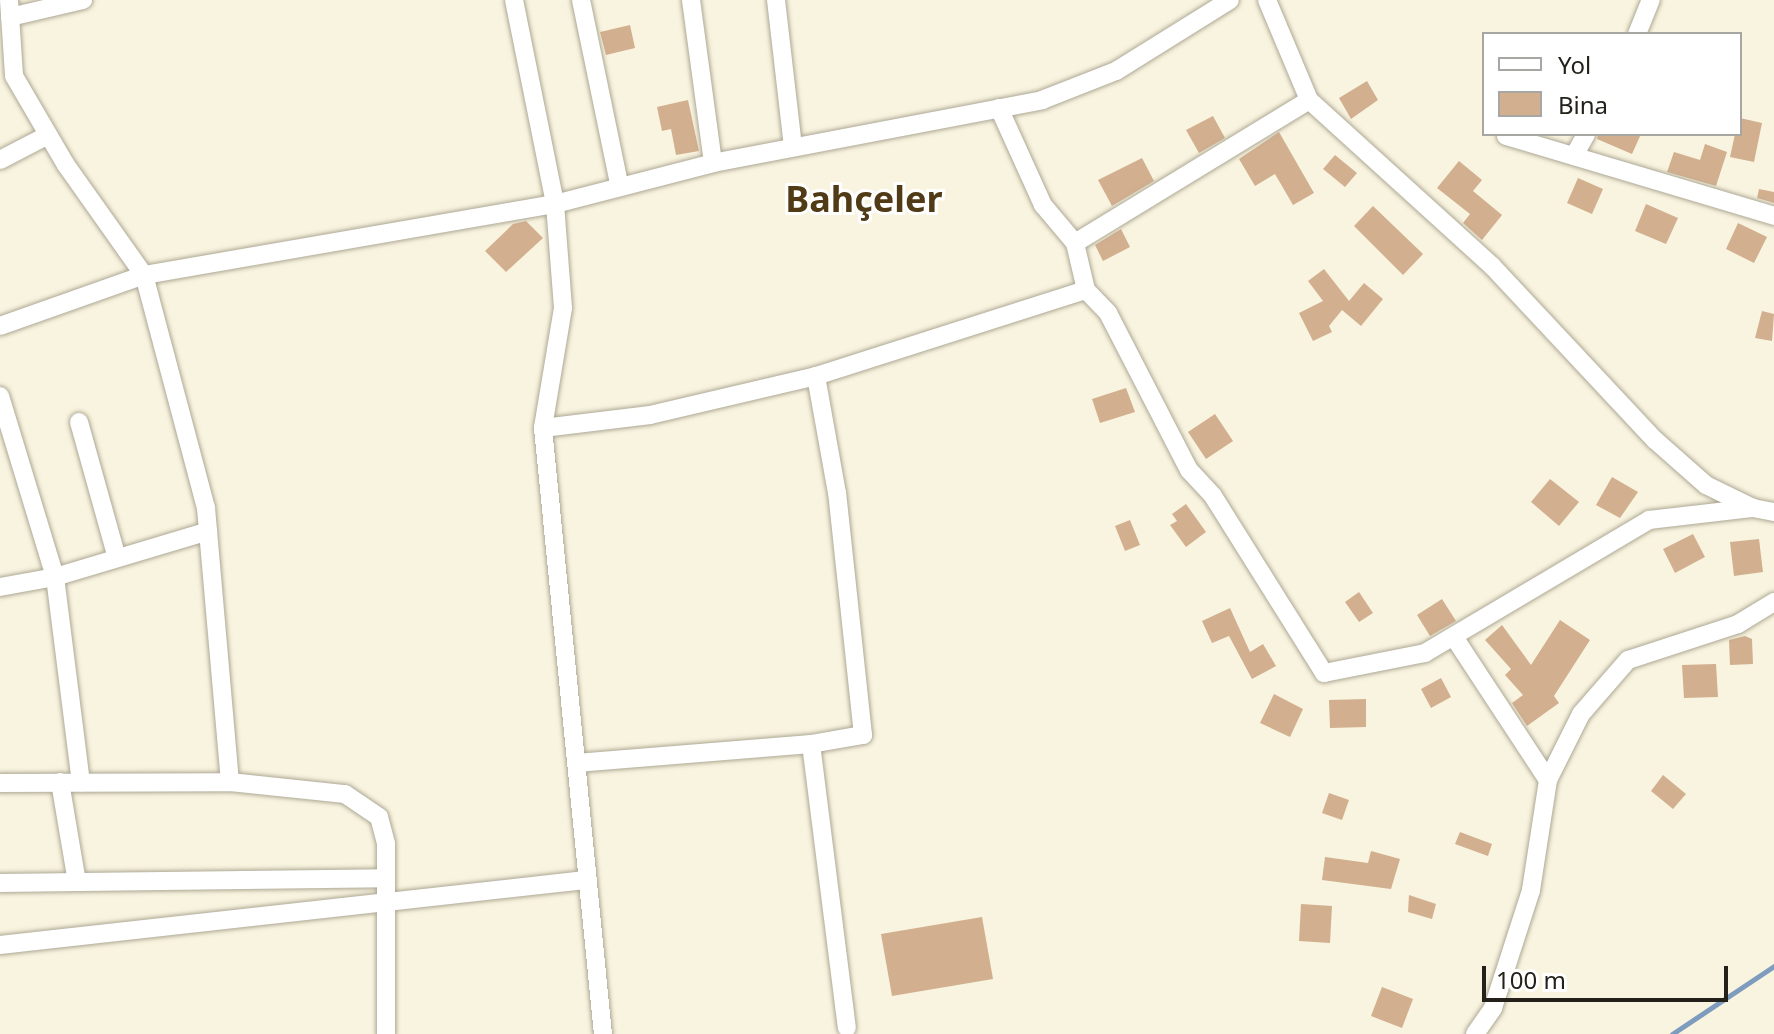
<!DOCTYPE html>
<meta charset="utf-8">
<style>
body{margin:0}
#map{position:relative;width:1774px;height:1034px;overflow:hidden;background:#f9f4df;font-family:"Noto Sans",sans-serif}
div>[style]{position:absolute}
.stream>*{height:5px;margin:-2.5px;padding:0 2.5px;transform-origin:2.5px;border-radius:2.5px;background:#7e9dbe}
.building>*{inset:0;background:#d2af8f}
.roads{filter:drop-shadow(0 0 2px #ada895) drop-shadow(0 0 2px #ada895)}
.minor>*{height:18px;margin:-9px;padding:0 9px;transform-origin:9px;border-radius:9px;background:#fff}
span{translate:-50% -50%;white-space:nowrap;text-align:center;line-height:1.15;-webkit-text-stroke:6px #fff;paint-order:stroke}
.district-label{font-size:36px;color:#503b16;font-weight:700}
.legend{position:absolute;left:1482px;top:32px;width:260px;height:104px;box-sizing:border-box;background:#fff;border:2px solid #a7a6a3;margin:0;padding:10px 14px;list-style:none;font-size:24px;color:#23211a}
.legend li{display:flex;align-items:center;gap:16px;height:40px}
.legend b{width:40px;border:2px solid #a7a6a3}
.scale{position:absolute;left:1482px;top:966px;width:246px;height:36px;box-sizing:border-box;border:4px solid #23211a;border-top:0;padding-left:10px;font-size:24px;line-height:28px;white-space:nowrap;color:#23211a;-webkit-text-stroke:6px #fff;paint-order:stroke}
</style>
<div id="map">
<div class="stream">
<div style="left:1672px;top:1034px;width:123px;rotate:-33.7deg"></div>
</div>
<div class="building">
<div style="clip-path:polygon(630px 25px,635px 48px,606px 55px,600px 32px)"></div>
<div style="clip-path:polygon(1367px 81px,1378px 100px,1351px 119px,1339px 98px)"></div>
<div style="clip-path:polygon(688px 100px,699px 151px,676px 155px,671px 129px,662px 131px,657px 107px)"></div>
<div style="clip-path:polygon(1213px 116px,1225px 138px,1199px 153px,1186px 130px)"></div>
<div style="clip-path:polygon(1740px 118px,1762px 123px,1754px 162px,1730px 157px,1735px 134px,1740px 134px)"></div>
<div style="clip-path:polygon(1279px 132px,1314px 193px,1293px 205px,1275px 174px,1255px 186px,1239px 159px)"></div>
<div style="clip-path:polygon(1598px 134px,1641px 134px,1632px 154px,1597px 139px)"></div>
<div style="clip-path:polygon(1705px 144px,1727px 152px,1716px 186px,1667px 172px,1674px 152px,1700px 160px)"></div>
<div style="clip-path:polygon(1335px 155px,1357px 173px,1345px 187px,1323px 169px)"></div>
<div style="clip-path:polygon(1142px 158px,1154px 181px,1112px 206px,1098px 180px)"></div>
<div style="clip-path:polygon(1459px 161px,1482px 180px,1473px 191px,1502px 215px,1482px 240px,1463px 223px,1470px 214px,1437px 188px)"></div>
<div style="clip-path:polygon(1578px 178px,1603px 189px,1592px 214px,1567px 203px)"></div>
<div style="clip-path:polygon(1759px 189px,1774px 192px,1774px 203px,1757px 198px)"></div>
<div style="clip-path:polygon(1646px 204px,1678px 218px,1666px 244px,1635px 231px)"></div>
<div style="clip-path:polygon(1373px 206px,1423px 254px,1403px 275px,1354px 226px)"></div>
<div style="clip-path:polygon(526px 221px,543px 238px,506px 272px,485px 251px,513px 224px)"></div>
<div style="clip-path:polygon(1738px 223px,1767px 237px,1754px 263px,1726px 249px)"></div>
<div style="clip-path:polygon(1121px 229px,1130px 247px,1103px 261px,1095px 245px)"></div>
<div style="clip-path:polygon(1324px 269px,1349px 301px,1364px 283px,1383px 299px,1361px 326px,1342px 310px,1329px 326px,1332px 332px,1313px 341px,1299px 313px,1323px 301px,1308px 281px)"></div>
<div style="clip-path:polygon(1762px 311px,1774px 314px,1772px 341px,1755px 338px)"></div>
<div style="clip-path:polygon(1126px 388px,1135px 412px,1100px 423px,1092px 399px)"></div>
<div style="clip-path:polygon(1215px 414px,1233px 441px,1206px 459px,1188px 432px)"></div>
<div style="clip-path:polygon(1612px 477px,1638px 492px,1620px 518px,1596px 505px)"></div>
<div style="clip-path:polygon(1550px 479px,1579px 502px,1559px 526px,1531px 502px)"></div>
<div style="clip-path:polygon(1186px 504px,1206px 532px,1186px 547px,1170px 525px,1177px 521px,1172px 514px)"></div>
<div style="clip-path:polygon(1130px 520px,1140px 545px,1125px 551px,1115px 526px)"></div>
<div style="clip-path:polygon(1693px 534px,1705px 557px,1675px 573px,1663px 549px)"></div>
<div style="clip-path:polygon(1759px 539px,1763px 572px,1734px 576px,1730px 542px)"></div>
<div style="clip-path:polygon(1359px 592px,1373px 613px,1359px 622px,1345px 602px)"></div>
<div style="clip-path:polygon(1442px 599px,1456px 621px,1430px 636px,1417px 615px)"></div>
<div style="clip-path:polygon(1230px 608px,1250px 652px,1263px 644px,1276px 666px,1252px 679px,1229px 636px,1212px 643px,1202px 621px)"></div>
<div style="clip-path:polygon(1560px 620px,1590px 640px,1554px 696px,1559px 703px,1527px 726px,1512px 703px,1523px 695px,1505px 675px,1511px 669px,1485px 640px,1502px 625px,1531px 665px)"></div>
<div style="clip-path:polygon(1745px 636px,1752px 639px,1753px 664px,1730px 665px,1729px 640px)"></div>
<div style="clip-path:polygon(1716px 664px,1718px 697px,1684px 698px,1682px 665px)"></div>
<div style="clip-path:polygon(1441px 678px,1451px 697px,1431px 708px,1421px 689px)"></div>
<div style="clip-path:polygon(1274px 694px,1303px 709px,1290px 737px,1260px 723px)"></div>
<div style="clip-path:polygon(1366px 699px,1366px 727px,1330px 728px,1329px 700px)"></div>
<div style="clip-path:polygon(1663px 775px,1686px 794px,1673px 809px,1651px 791px)"></div>
<div style="clip-path:polygon(1329px 793px,1349px 800px,1342px 820px,1322px 813px)"></div>
<div style="clip-path:polygon(1460px 832px,1492px 844px,1488px 856px,1455px 844px)"></div>
<div style="clip-path:polygon(1371px 851px,1400px 859px,1391px 889px,1322px 880px,1325px 857px,1368px 863px)"></div>
<div style="clip-path:polygon(1409px 895px,1436px 904px,1432px 919px,1408px 912px)"></div>
<div style="clip-path:polygon(1301px 904px,1332px 906px,1330px 943px,1299px 941px)"></div>
<div style="clip-path:polygon(982px 917px,993px 979px,892px 996px,881px 934px)"></div>
<div style="clip-path:polygon(1382px 987px,1413px 999px,1402px 1028px,1371px 1016px)"></div>
</div>
<div class="roads">
<div class="minor">
<div style="left:9px;top:0;width:76px;rotate:86.2deg"></div>
<div style="left:14px;top:76px;width:103px;rotate:59.7deg"></div>
<div style="left:66px;top:165px;width:135px;rotate:54.7deg"></div>
<div style="left:144px;top:275px;width:241px;rotate:75.1deg"></div>
<div style="left:206px;top:508px;width:275px;rotate:85deg"></div>
<div style="left:514px;top:0;width:208px;rotate:78.6deg"></div>
<div style="left:555px;top:204px;width:104px;rotate:85.6deg"></div>
<div style="left:563px;top:308px;width:122px;rotate:99.5deg"></div>
<div style="left:543px;top:428px;width:609px;rotate:84.35deg"></div>
<div style="left:581px;top:0;width:188px;rotate:78.3deg"></div>
<div style="left:691px;top:0;width:164px;rotate:82.3deg"></div>
<div style="left:776px;top:0;width:148px;rotate:83.4deg"></div>
<div style="left:1267px;top:0;width:108px;rotate:67.2deg"></div>
<div style="left:1309px;top:100px;width:247px;rotate:42.2deg"></div>
<div style="left:1492px;top:266px;width:238px;rotate:46.9deg"></div>
<div style="left:1655px;top:440px;width:68px;rotate:41.4deg"></div>
<div style="left:1706px;top:485px;width:52px;rotate:26.1deg"></div>
<div style="left:1753px;top:508px;width:21px;rotate:11deg"></div>
<div style="left:10px;top:17px;width:75px;rotate:-13.1deg"></div>
<div style="left:1637px;top:34px;width:37px;rotate:-68deg"></div>
<div style="left:999px;top:108px;width:107px;rotate:65.6deg"></div>
<div style="left:1043px;top:205px;width:50px;rotate:49.9deg"></div>
<div style="left:1075px;top:243px;width:48px;rotate:76.8deg"></div>
<div style="left:1086px;top:290px;width:32px;rotate:46deg"></div>
<div style="left:1108px;top:313px;width:177px;rotate:62.7deg"></div>
<div style="left:1189px;top:470px;width:35px;rotate:47deg"></div>
<div style="left:1213px;top:496px;width:209px;rotate:57.9deg"></div>
<div style="left:1324px;top:673px;width:103px;rotate:-11.2deg"></div>
<div style="left:1425px;top:653px;width:261px;rotate:-30.7deg"></div>
<div style="left:1649px;top:520px;width:105px;rotate:-6.6deg"></div>
<div style="left:1506px;top:136px;width:280px;rotate:16.6deg"></div>
<div style="left:1574px;top:156px;width:25px;rotate:-61deg"></div>
<div style="left:0;top:160px;width:54px;rotate:-27.5deg"></div>
<div style="left:1075px;top:243px;width:274px;rotate:-31.4deg"></div>
<div style="left:0;top:326px;width:153px;rotate:-19.5deg"></div>
<div style="left:144px;top:275px;width:417px;rotate:-9.8deg"></div>
<div style="left:555px;top:204px;width:163px;rotate:-14.5deg"></div>
<div style="left:713px;top:163px;width:335px;rotate:-10.8deg"></div>
<div style="left:1042px;top:100px;width:79px;rotate:-21.4deg"></div>
<div style="left:1116px;top:71px;width:134px;rotate:-31.9deg"></div>
<div style="left:0;top:396px;width:189px;rotate:73.1deg"></div>
<div style="left:55px;top:577px;width:207px;rotate:82.8deg"></div>
<div style="left:79px;top:422px;width:141px;rotate:74.4deg"></div>
<div style="left:543px;top:428px;width:108px;rotate:-6.9deg"></div>
<div style="left:650px;top:415px;width:171px;rotate:-13.2deg"></div>
<div style="left:816px;top:376px;width:283px;rotate:-17.7deg"></div>
<div style="left:0;top:587px;width:56px;rotate:-10.3deg"></div>
<div style="left:55px;top:577px;width:160px;rotate:-16.7deg"></div>
<div style="left:1454px;top:637px;width:171px;rotate:56.7deg"></div>
<div style="left:811px;top:744px;width:286px;rotate:82.8deg"></div>
<div style="left:576px;top:763px;width:236px;rotate:-4.6deg"></div>
<div style="left:811px;top:744px;width:53px;rotate:-9.8deg"></div>
<div style="left:863px;top:735px;width:243px;rotate:-96.1deg"></div>
<div style="left:837px;top:493px;width:119px;rotate:-100.2deg"></div>
<div style="left:60px;top:782px;width:101px;rotate:80.4deg"></div>
<div style="left:0;top:783px;width:230px;rotate:-0.2deg"></div>
<div style="left:230px;top:782px;width:116px;rotate:6deg"></div>
<div style="left:345px;top:794px;width:41px;rotate:34.1deg"></div>
<div style="left:379px;top:817px;width:28px;rotate:75deg"></div>
<div style="left:386px;top:844px;width:190px;rotate:90deg"></div>
<div style="left:0;top:883px;width:386px;rotate:-0.7deg"></div>
<div style="left:0;top:945px;width:589px;rotate:-6.34deg"></div>
<div style="left:1475px;top:1034px;width:32px;rotate:-55deg"></div>
<div style="left:1493px;top:1008px;width:124px;rotate:-72.1deg"></div>
<div style="left:1531px;top:890px;width:111px;rotate:-81.2deg"></div>
<div style="left:1548px;top:780px;width:74px;rotate:-63.4deg"></div>
<div style="left:1581px;top:714px;width:72px;rotate:-49deg"></div>
<div style="left:1628px;top:660px;width:116px;rotate:-18.1deg"></div>
<div style="left:1738px;top:624px;width:42px;rotate:-31.4deg"></div>
</div>
</div>
<div class="district-label">
<span style="left:864px;top:199px">Bahçeler</span>
</div>
<ul class="legend">
<li><b style="height:10px;background:#fff"></b>Yol</li>
<li><b style="height:22px;background:#d2af8f"></b>Bina</li>
</ul>
<div class="scale">100 m</div>
</div>
